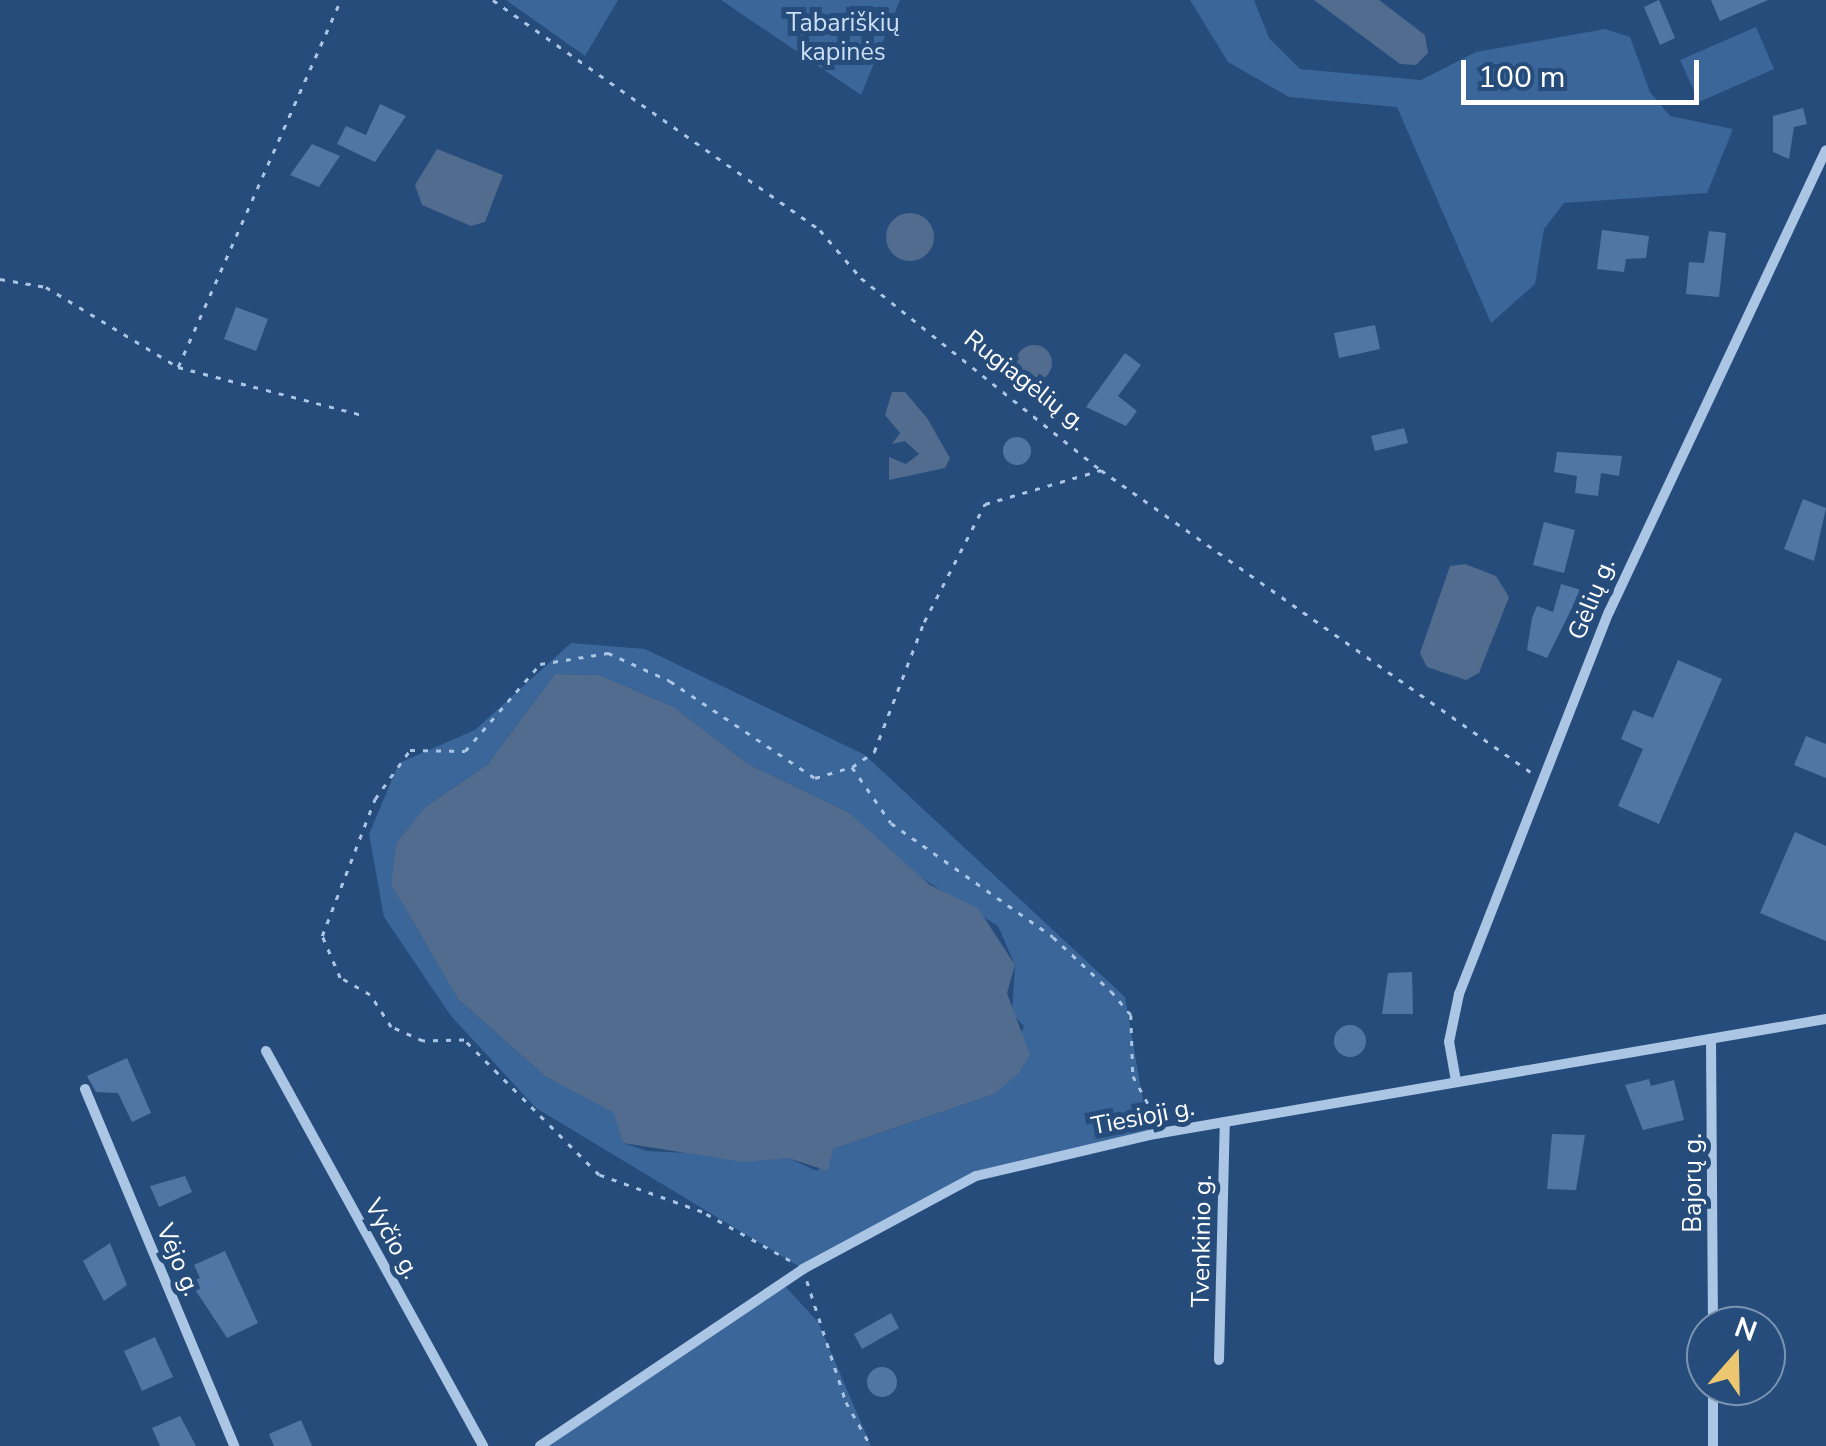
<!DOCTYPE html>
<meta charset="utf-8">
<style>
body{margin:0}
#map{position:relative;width:1826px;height:1446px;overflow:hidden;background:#264c7b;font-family:"Nunito Sans",sans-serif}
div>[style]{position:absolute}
.green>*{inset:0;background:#3a6699}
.water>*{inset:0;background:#516c8e}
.round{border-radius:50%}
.building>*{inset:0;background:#4f76a4}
.path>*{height:2.5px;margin-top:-1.25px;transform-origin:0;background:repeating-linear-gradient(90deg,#abc5e4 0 5px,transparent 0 13px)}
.minor>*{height:10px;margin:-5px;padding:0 5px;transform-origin:5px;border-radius:5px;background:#abc5e4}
span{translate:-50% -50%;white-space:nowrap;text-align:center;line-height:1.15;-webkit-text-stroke:10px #264c7b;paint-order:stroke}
.park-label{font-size:25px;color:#cddff4}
.street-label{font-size:25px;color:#fff}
.north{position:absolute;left:1686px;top:1306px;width:100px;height:100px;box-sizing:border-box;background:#264c7b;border:2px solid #7d94b0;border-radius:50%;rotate:20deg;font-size:28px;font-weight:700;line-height:40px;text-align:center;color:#fff}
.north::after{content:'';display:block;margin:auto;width:35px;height:45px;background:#ecc770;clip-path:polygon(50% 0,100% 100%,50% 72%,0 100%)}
.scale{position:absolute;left:1461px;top:60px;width:238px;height:45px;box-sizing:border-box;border:5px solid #fff;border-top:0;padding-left:12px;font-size:30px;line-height:35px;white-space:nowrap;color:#fff;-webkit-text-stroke:8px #264c7b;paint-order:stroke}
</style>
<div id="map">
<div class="green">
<div style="clip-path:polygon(506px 0,618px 0,585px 56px)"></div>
<div style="clip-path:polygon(721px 0,900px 0,861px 95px)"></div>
<div style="clip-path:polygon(1190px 0,1254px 0,1269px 38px,1300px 69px,1421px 80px,1476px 52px,1605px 29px,1630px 37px,1650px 92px,1670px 116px,1733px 129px,1707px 193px,1564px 203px,1544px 229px,1535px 284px,1491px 323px,1397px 107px,1289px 97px,1228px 62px)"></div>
<div style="clip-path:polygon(1756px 27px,1774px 69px,1699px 102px,1680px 60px)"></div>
<div style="clip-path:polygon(evenodd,571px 643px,645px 649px,865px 755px,1125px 997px,1149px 1135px,976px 1176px,803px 1269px,536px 1108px,451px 1016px,384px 917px,369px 834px,399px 763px,475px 730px,571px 643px,555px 674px,599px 675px,674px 707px,748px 764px,848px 812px,898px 863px,998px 926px,1015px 965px,1012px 1014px,1024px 1026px,994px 1094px,833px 1149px,817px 1171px,788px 1158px,647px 1151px,623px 1143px,615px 1113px,546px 1077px,458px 999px,391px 884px,396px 843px,425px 807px,487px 765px,555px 674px)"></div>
<div style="clip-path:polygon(782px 1283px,818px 1322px,871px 1446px,540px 1446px)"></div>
</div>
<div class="water">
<div style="clip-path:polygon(1314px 0,1379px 0,1425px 35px,1428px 53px,1416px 65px,1400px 64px)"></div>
<div style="clip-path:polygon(437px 149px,503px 175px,485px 222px,471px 226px,422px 205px,415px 185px)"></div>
<div class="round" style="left:886px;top:213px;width:48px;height:48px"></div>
<div class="round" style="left:1016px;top:345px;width:36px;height:36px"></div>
<div style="clip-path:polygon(892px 392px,905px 392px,927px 418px,950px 458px,945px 468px,889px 480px,889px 457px,906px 464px,919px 454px,905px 441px,892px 444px,900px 433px,885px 415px)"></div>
<div style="clip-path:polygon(1465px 564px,1496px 576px,1509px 597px,1479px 673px,1466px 680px,1427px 667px,1420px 653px,1450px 566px)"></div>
<div style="clip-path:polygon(555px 674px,599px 675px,674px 707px,748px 764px,848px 812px,930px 885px,978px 908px,1015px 965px,1007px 993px,1030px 1055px,1019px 1073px,994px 1094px,833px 1149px,828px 1171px,788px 1158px,743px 1162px,623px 1143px,614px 1113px,546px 1077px,458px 999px,391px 884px,396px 843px,425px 807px,487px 765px)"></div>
</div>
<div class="building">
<div style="clip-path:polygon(1659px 0,1675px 38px,1660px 45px,1644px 7px)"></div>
<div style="clip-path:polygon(1711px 0,1768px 0,1720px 21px)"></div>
<div style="clip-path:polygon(380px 104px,406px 116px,375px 162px,337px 144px,346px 126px,366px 135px)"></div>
<div style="clip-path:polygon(1803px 108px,1807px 124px,1794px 127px,1789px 159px,1773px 152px,1773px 116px)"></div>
<div style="clip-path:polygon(312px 144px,340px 156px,319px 187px,290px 175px)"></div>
<div style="clip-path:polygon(1602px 230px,1649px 236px,1646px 258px,1626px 259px,1624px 272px,1597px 269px)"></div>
<div style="clip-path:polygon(1709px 231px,1726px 233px,1719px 297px,1686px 294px,1689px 262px,1704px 263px)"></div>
<div style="clip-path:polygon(236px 307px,268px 319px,256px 351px,224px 339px)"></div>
<div style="clip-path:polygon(1375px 325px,1380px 349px,1339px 358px,1334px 333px)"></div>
<div style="clip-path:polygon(1125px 353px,1141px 365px,1118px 396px,1137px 411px,1126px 426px,1086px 407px)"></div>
<div style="clip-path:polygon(1404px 428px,1408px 443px,1375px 451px,1371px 436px)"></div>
<div class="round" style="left:1003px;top:437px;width:28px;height:28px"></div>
<div style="clip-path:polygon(1557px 452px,1622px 456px,1619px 476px,1601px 473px,1598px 496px,1575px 493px,1577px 476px,1554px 472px)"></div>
<div style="clip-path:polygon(1803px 499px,1826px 508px,1814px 561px,1784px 549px)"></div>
<div style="clip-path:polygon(1544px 522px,1575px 530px,1564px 573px,1533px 565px)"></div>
<div style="clip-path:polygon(1561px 584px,1581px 590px,1547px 658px,1527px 650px,1532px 618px,1537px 606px,1553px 612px)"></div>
<div style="clip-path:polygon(1678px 660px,1722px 679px,1659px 824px,1618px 806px,1643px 749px,1621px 739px,1633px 710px,1653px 718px)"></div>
<div style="clip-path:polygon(1806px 736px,1826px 744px,1826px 778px,1794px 765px)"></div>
<div style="clip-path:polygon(1795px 832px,1826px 846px,1826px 941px,1760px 913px)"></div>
<div style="clip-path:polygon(1412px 972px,1413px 1014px,1382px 1014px,1388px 973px)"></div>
<div class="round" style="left:1334px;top:1025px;width:32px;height:32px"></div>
<div style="clip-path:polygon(127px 1058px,151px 1113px,132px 1122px,118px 1093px,96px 1092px,87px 1076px)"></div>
<div style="clip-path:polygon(1649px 1079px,1651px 1086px,1674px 1080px,1684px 1120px,1643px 1130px,1625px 1085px)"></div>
<div style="clip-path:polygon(1552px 1134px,1585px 1135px,1576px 1190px,1547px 1189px)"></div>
<div style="clip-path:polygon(185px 1176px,192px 1192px,159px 1207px,150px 1186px)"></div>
<div style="clip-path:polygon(110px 1243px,127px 1285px,104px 1301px,83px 1261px)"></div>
<div style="clip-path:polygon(225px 1251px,258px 1323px,227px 1338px,190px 1282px,200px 1278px,194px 1265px)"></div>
<div style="clip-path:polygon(891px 1313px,899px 1328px,862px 1349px,854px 1334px)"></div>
<div style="clip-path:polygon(155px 1337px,173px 1377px,142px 1391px,124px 1351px)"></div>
<div class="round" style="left:867px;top:1367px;width:30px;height:30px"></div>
<div style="clip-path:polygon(180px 1416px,196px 1446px,160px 1446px,152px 1428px)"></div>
<div style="clip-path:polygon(301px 1420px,312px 1446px,274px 1446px,269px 1434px)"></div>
</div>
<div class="path">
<div style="left:493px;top:0;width:400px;rotate:35.1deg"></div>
<div style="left:820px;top:230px;width:63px;rotate:49.5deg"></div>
<div style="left:861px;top:278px;width:307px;rotate:38.7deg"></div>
<div style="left:1101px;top:470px;width:527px;rotate:35.11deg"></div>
<div style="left:0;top:279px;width:47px;rotate:9.9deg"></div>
<div style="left:46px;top:287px;width:154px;rotate:31.2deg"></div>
<div style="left:178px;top:367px;width:190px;rotate:14.6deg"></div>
<div style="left:178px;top:367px;width:402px;rotate:-66.1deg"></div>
<div style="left:852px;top:767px;width:68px;rotate:55.1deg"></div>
<div style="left:891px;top:823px;width:198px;rotate:35.1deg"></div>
<div style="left:1053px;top:937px;width:79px;rotate:43deg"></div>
<div style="left:1111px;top:991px;width:31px;rotate:50deg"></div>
<div style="left:1131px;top:1015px;width:61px;rotate:88.1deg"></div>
<div style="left:1133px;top:1076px;width:48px;rotate:61.3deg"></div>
<div style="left:790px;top:1261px;width:101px;rotate:-150.9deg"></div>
<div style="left:702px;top:1212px;width:109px;rotate:-160.2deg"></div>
<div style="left:599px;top:1175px;width:191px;rotate:-135deg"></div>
<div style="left:464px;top:1040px;width:41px;rotate:178.6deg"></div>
<div style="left:423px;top:1041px;width:35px;rotate:-156deg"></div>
<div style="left:391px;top:1027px;width:38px;rotate:-123deg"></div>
<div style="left:370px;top:995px;width:34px;rotate:-150deg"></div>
<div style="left:340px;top:978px;width:46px;rotate:-113.2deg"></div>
<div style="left:322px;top:936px;width:147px;rotate:-68.9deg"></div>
<div style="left:375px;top:799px;width:60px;rotate:-54.5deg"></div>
<div style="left:410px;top:750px;width:55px;rotate:1deg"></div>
<div style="left:465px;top:751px;width:115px;rotate:-49.2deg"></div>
<div style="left:540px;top:664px;width:69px;rotate:-9.2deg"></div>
<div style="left:608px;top:653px;width:68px;rotate:24.3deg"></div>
<div style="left:670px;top:681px;width:174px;rotate:33.8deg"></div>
<div style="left:815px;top:778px;width:39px;rotate:-17deg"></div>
<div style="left:852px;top:767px;width:27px;rotate:-34deg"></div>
<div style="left:874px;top:752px;width:139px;rotate:-69deg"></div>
<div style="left:924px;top:622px;width:133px;rotate:-62.7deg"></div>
<div style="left:985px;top:504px;width:121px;rotate:-16.3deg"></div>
<div style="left:807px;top:1281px;width:127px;rotate:72.1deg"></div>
<div style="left:846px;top:1402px;width:51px;rotate:60.4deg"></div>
</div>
<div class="minor">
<div style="left:1711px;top:1041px;width:285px;rotate:89.6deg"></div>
<div style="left:266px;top:1051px;width:451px;rotate:61.2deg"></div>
<div style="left:1456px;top:1081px;width:40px;rotate:-100deg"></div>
<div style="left:1449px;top:1042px;width:49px;rotate:-78.2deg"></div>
<div style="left:1459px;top:994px;width:410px;rotate:-68.6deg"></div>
<div style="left:1609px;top:612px;width:510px;rotate:-64.84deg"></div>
<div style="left:85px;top:1089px;width:387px;rotate:67.3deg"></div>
<div style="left:1219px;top:1360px;width:238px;rotate:-88.6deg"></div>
<div style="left:1713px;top:1386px;width:60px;rotate:90deg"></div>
<div style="left:540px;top:1446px;width:317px;rotate:-33.9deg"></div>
<div style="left:803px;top:1269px;width:196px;rotate:-28.3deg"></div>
<div style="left:976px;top:1176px;width:178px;rotate:-13.3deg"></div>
<div style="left:1149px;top:1135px;width:687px;rotate:-9.72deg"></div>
</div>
<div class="park-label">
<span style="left:843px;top:38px">Tabariškių<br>kapinės</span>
</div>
<div class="street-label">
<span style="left:1025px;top:381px;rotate:38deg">Rugiagėlių g.</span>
<span style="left:1592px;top:599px;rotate:-68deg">Gėlių g.</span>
<span style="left:1143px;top:1117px;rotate:-11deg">Tiesioji g.</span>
<span style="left:1693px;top:1183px;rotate:-90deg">Bajorų g.</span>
<span style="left:392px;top:1239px;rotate:61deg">Vyčio g.</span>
<span style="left:1202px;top:1241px;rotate:-89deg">Tvenkinio g.</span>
<span style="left:178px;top:1260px;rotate:67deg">Vėjo g.</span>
</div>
<div class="north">N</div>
<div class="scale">100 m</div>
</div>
